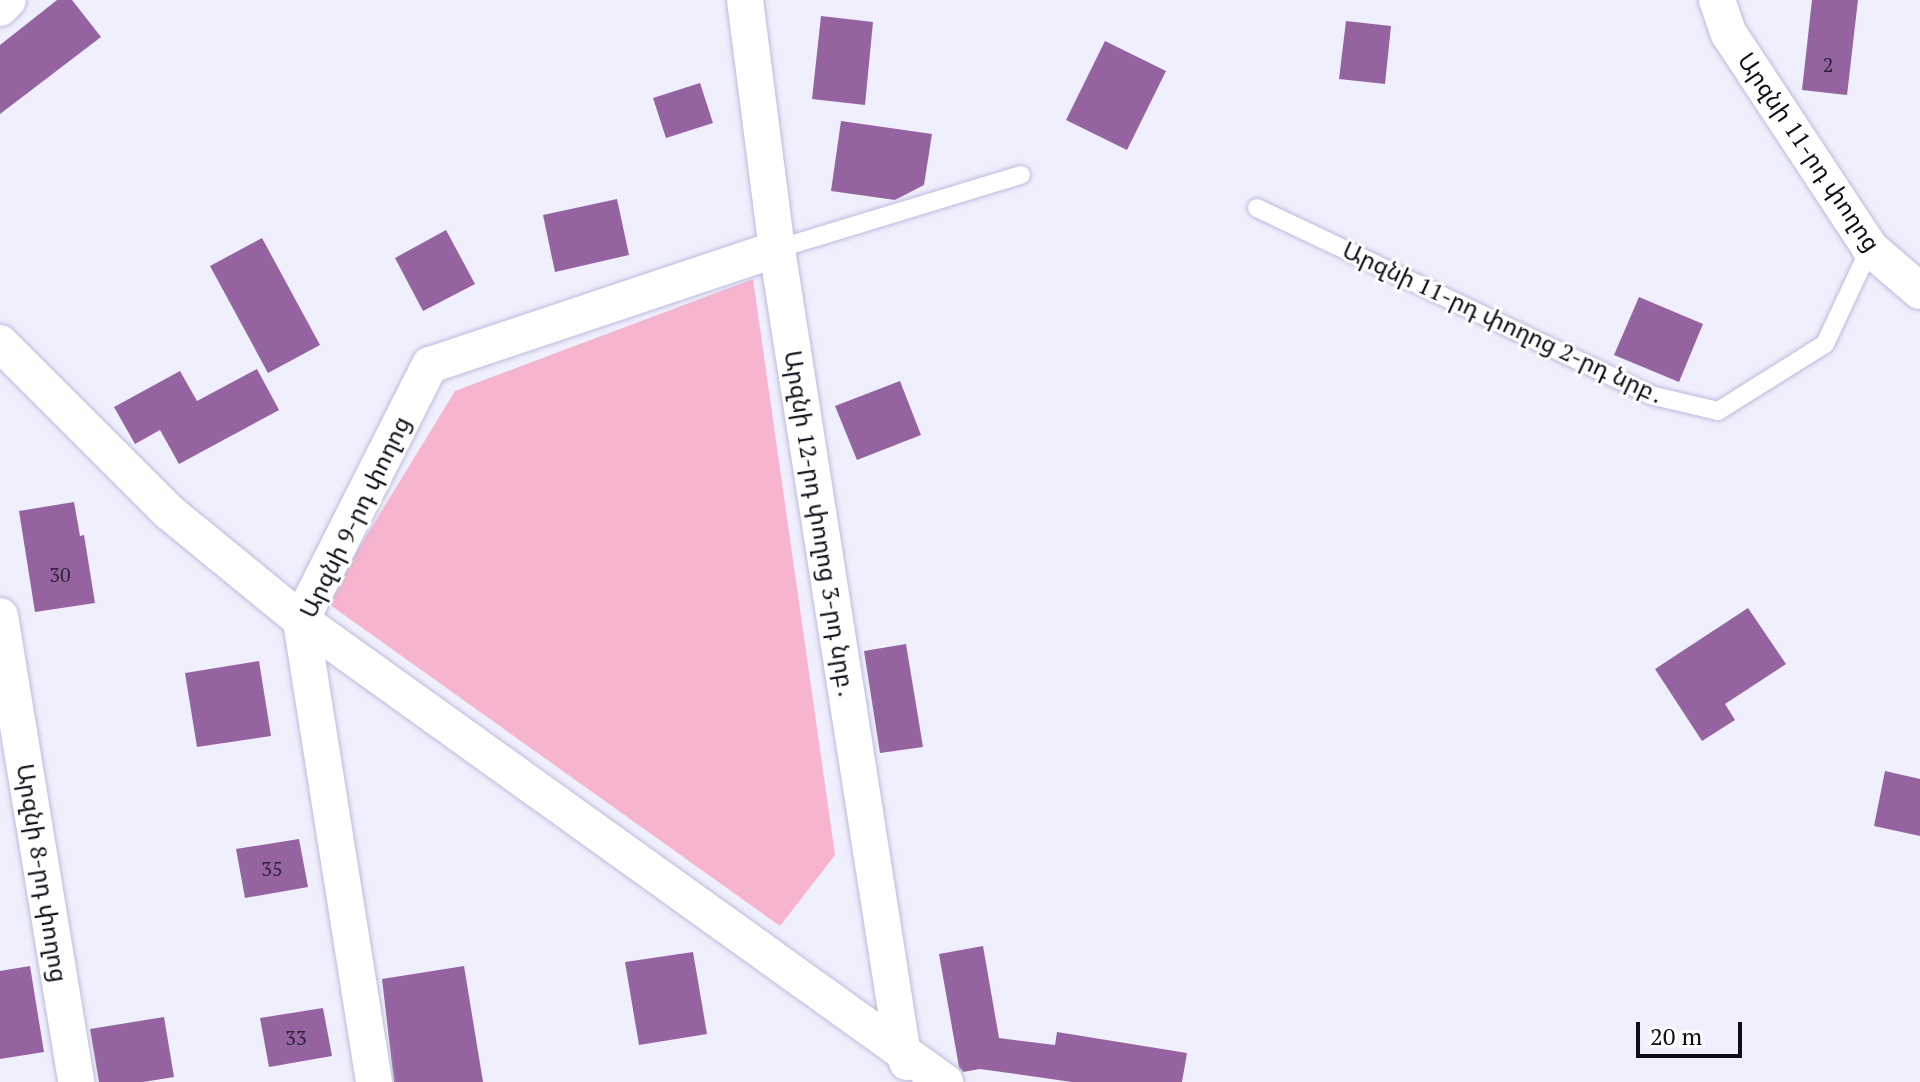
<!DOCTYPE html>
<meta charset="utf-8">
<style>
body{margin:0}
#map{position:relative;width:1920px;height:1082px;overflow:hidden;background:#efeffd;font-family:"PT Serif","Noto Sans Armenian",serif}
div>[style]{position:absolute}
.green>*{inset:0;background:#f7b4cf}
.building>*{inset:0;background:#9563a0}
.roads{filter:drop-shadow(0 0 2px #bdbbdc) drop-shadow(0 0 2px #bdbbdc)}
.service>*{height:18px;margin:-9px;padding:0 9px;transform-origin:9px;border-radius:9px;background:#fff}
.minor>*{height:36px;margin:-18px;padding:0 18px;transform-origin:18px;border-radius:18px;background:#fff}
span{translate:-50% -50%;white-space:nowrap;text-align:center;line-height:1.15;-webkit-text-stroke:6px #fff;paint-order:stroke}
.number-label{font-size:20px;color:#30223a}
.number-label span{-webkit-text-stroke-width:0}
.street-label{font-size:24px;color:#0e0d18}
.scale{position:absolute;left:1636px;top:1022px;width:106px;height:36px;box-sizing:border-box;border:4px solid #0e0d18;border-top:0;padding-left:10px;font-size:24px;line-height:28px;white-space:nowrap;color:#0e0d18;-webkit-text-stroke:6px #fff;paint-order:stroke}
</style>
<div id="map">
<div class="green">
<div style="clip-path:polygon(753px 279px,835px 855px,780px 926px,326px 602px,455px 391px)"></div>
</div>
<div class="building">
<div style="clip-path:polygon(57px 0,72px 0,101px 37px,0 114px,0 45px)"></div>
<div style="clip-path:polygon(1812px 0,1858px 0,1847px 95px,1802px 90px)"></div>
<div style="clip-path:polygon(821px 16px,873px 22px,865px 105px,812px 99px)"></div>
<div style="clip-path:polygon(1346px 21px,1391px 26px,1385px 84px,1339px 79px)"></div>
<div style="clip-path:polygon(1105px 41px,1166px 71px,1127px 150px,1066px 120px)"></div>
<div style="clip-path:polygon(700px 83px,713px 123px,666px 138px,653px 98px)"></div>
<div style="clip-path:polygon(841px 121px,932px 134px,924px 185px,895px 200px,831px 191px)"></div>
<div style="clip-path:polygon(617px 199px,629px 255px,555px 272px,543px 215px)"></div>
<div style="clip-path:polygon(446px 230px,475px 284px,423px 311px,395px 258px)"></div>
<div style="clip-path:polygon(262px 238px,320px 345px,268px 373px,210px 266px)"></div>
<div style="clip-path:polygon(1639px 297px,1703px 324px,1679px 382px,1614px 355px)"></div>
<div style="clip-path:polygon(257px 369px,279px 410px,179px 464px,160px 430px,135px 444px,114px 407px,180px 371px,197px 401px)"></div>
<div style="clip-path:polygon(900px 381px,921px 435px,857px 460px,835px 406px)"></div>
<div style="clip-path:polygon(74px 502px,80px 536px,84px 535px,95px 603px,35px 612px,19px 511px)"></div>
<div style="clip-path:polygon(1748px 608px,1786px 664px,1725px 704px,1735px 720px,1702px 741px,1655px 669px)"></div>
<div style="clip-path:polygon(906px 644px,923px 747px,880px 753px,864px 651px)"></div>
<div style="clip-path:polygon(259px 661px,271px 736px,197px 747px,185px 673px)"></div>
<div style="clip-path:polygon(1885px 771px,1920px 779px,1920px 836px,1874px 826px)"></div>
<div style="clip-path:polygon(299px 839px,308px 887px,245px 898px,236px 849px)"></div>
<div style="clip-path:polygon(983px 946px,999px 1038px,1055px 1045px,1057px 1032px,1187px 1053px,1182px 1082px,1072px 1082px,980px 1069px,963px 1072px,959px 1067px,939px 954px)"></div>
<div style="clip-path:polygon(693px 952px,707px 1034px,639px 1045px,625px 962px)"></div>
<div style="clip-path:polygon(30px 966px,44px 1052px,0 1059px,0 971px)"></div>
<div style="clip-path:polygon(464px 966px,483px 1082px,394px 1082px,382px 979px)"></div>
<div style="clip-path:polygon(323px 1008px,332px 1056px,269px 1067px,260px 1018px)"></div>
<div style="clip-path:polygon(164px 1017px,174px 1077px,143px 1082px,99px 1082px,90px 1029px)"></div>
</div>
<div class="roads">
<div class="service">
<div style="left:1257px;top:208px;width:435px;rotate:25.4deg"></div>
<div style="left:1650px;top:395px;width:70px;rotate:13.2deg"></div>
<div style="left:1718px;top:411px;width:126px;rotate:-32.1deg"></div>
<div style="left:1825px;top:344px;width:106px;rotate:-64.9deg"></div>
<div style="left:777px;top:249px;width:255px;rotate:-16.9deg"></div>
</div>
<div class="minor">
<div style="left:745px;top:0;width:251px;rotate:82.7deg"></div>
<div style="left:777px;top:249px;width:810px;rotate:81.12deg"></div>
<div style="left:902px;top:1049px;width:14px;rotate:69deg"></div>
<div style="left:1717px;top:0;width:36px;rotate:71deg"></div>
<div style="left:1729px;top:34px;width:256px;rotate:56.6deg"></div>
<div style="left:1870px;top:248px;width:66px;rotate:40.7deg"></div>
<div style="left:0;top:8px;width:11px;rotate:-45deg"></div>
<div style="left:0;top:343px;width:239px;rotate:45deg"></div>
<div style="left:169px;top:512px;width:171px;rotate:39.3deg"></div>
<div style="left:301px;top:620px;width:793px;rotate:35.66deg"></div>
<div style="left:0;top:616px;width:472px;rotate:80.7deg"></div>
<div style="left:374px;top:1082px;width:468px;rotate:-99deg"></div>
<div style="left:301px;top:620px;width:286px;rotate:-63.2deg"></div>
<div style="left:430px;top:365px;width:366px;rotate:-18.5deg"></div>
</div>
</div>
<div class="number-label">
<span style="left:1828px;top:64px">2</span>
<span style="left:60px;top:574px">30</span>
<span style="left:272px;top:868px">35</span>
<span style="left:296px;top:1037px">33</span>
</div>
<div class="street-label">
<span style="left:1809px;top:152px;rotate:56deg">Արզնի 11-րդ փողոց</span>
<span style="left:1504px;top:323px;rotate:25deg">Արզնի 11-րդ փողոց 2-րդ նրբ․</span>
<span style="left:355px;top:517px;rotate:-64deg">Արզնի 9-րդ փողոց</span>
<span style="left:820px;top:525px;rotate:81deg">Արզնի 12-րդ փողոց 3-րդ նրբ․</span>
<span style="left:42px;top:873px;rotate:81deg">Արզնի 8-րդ փողոց</span>
</div>
<div class="scale">20 m</div>
</div>
